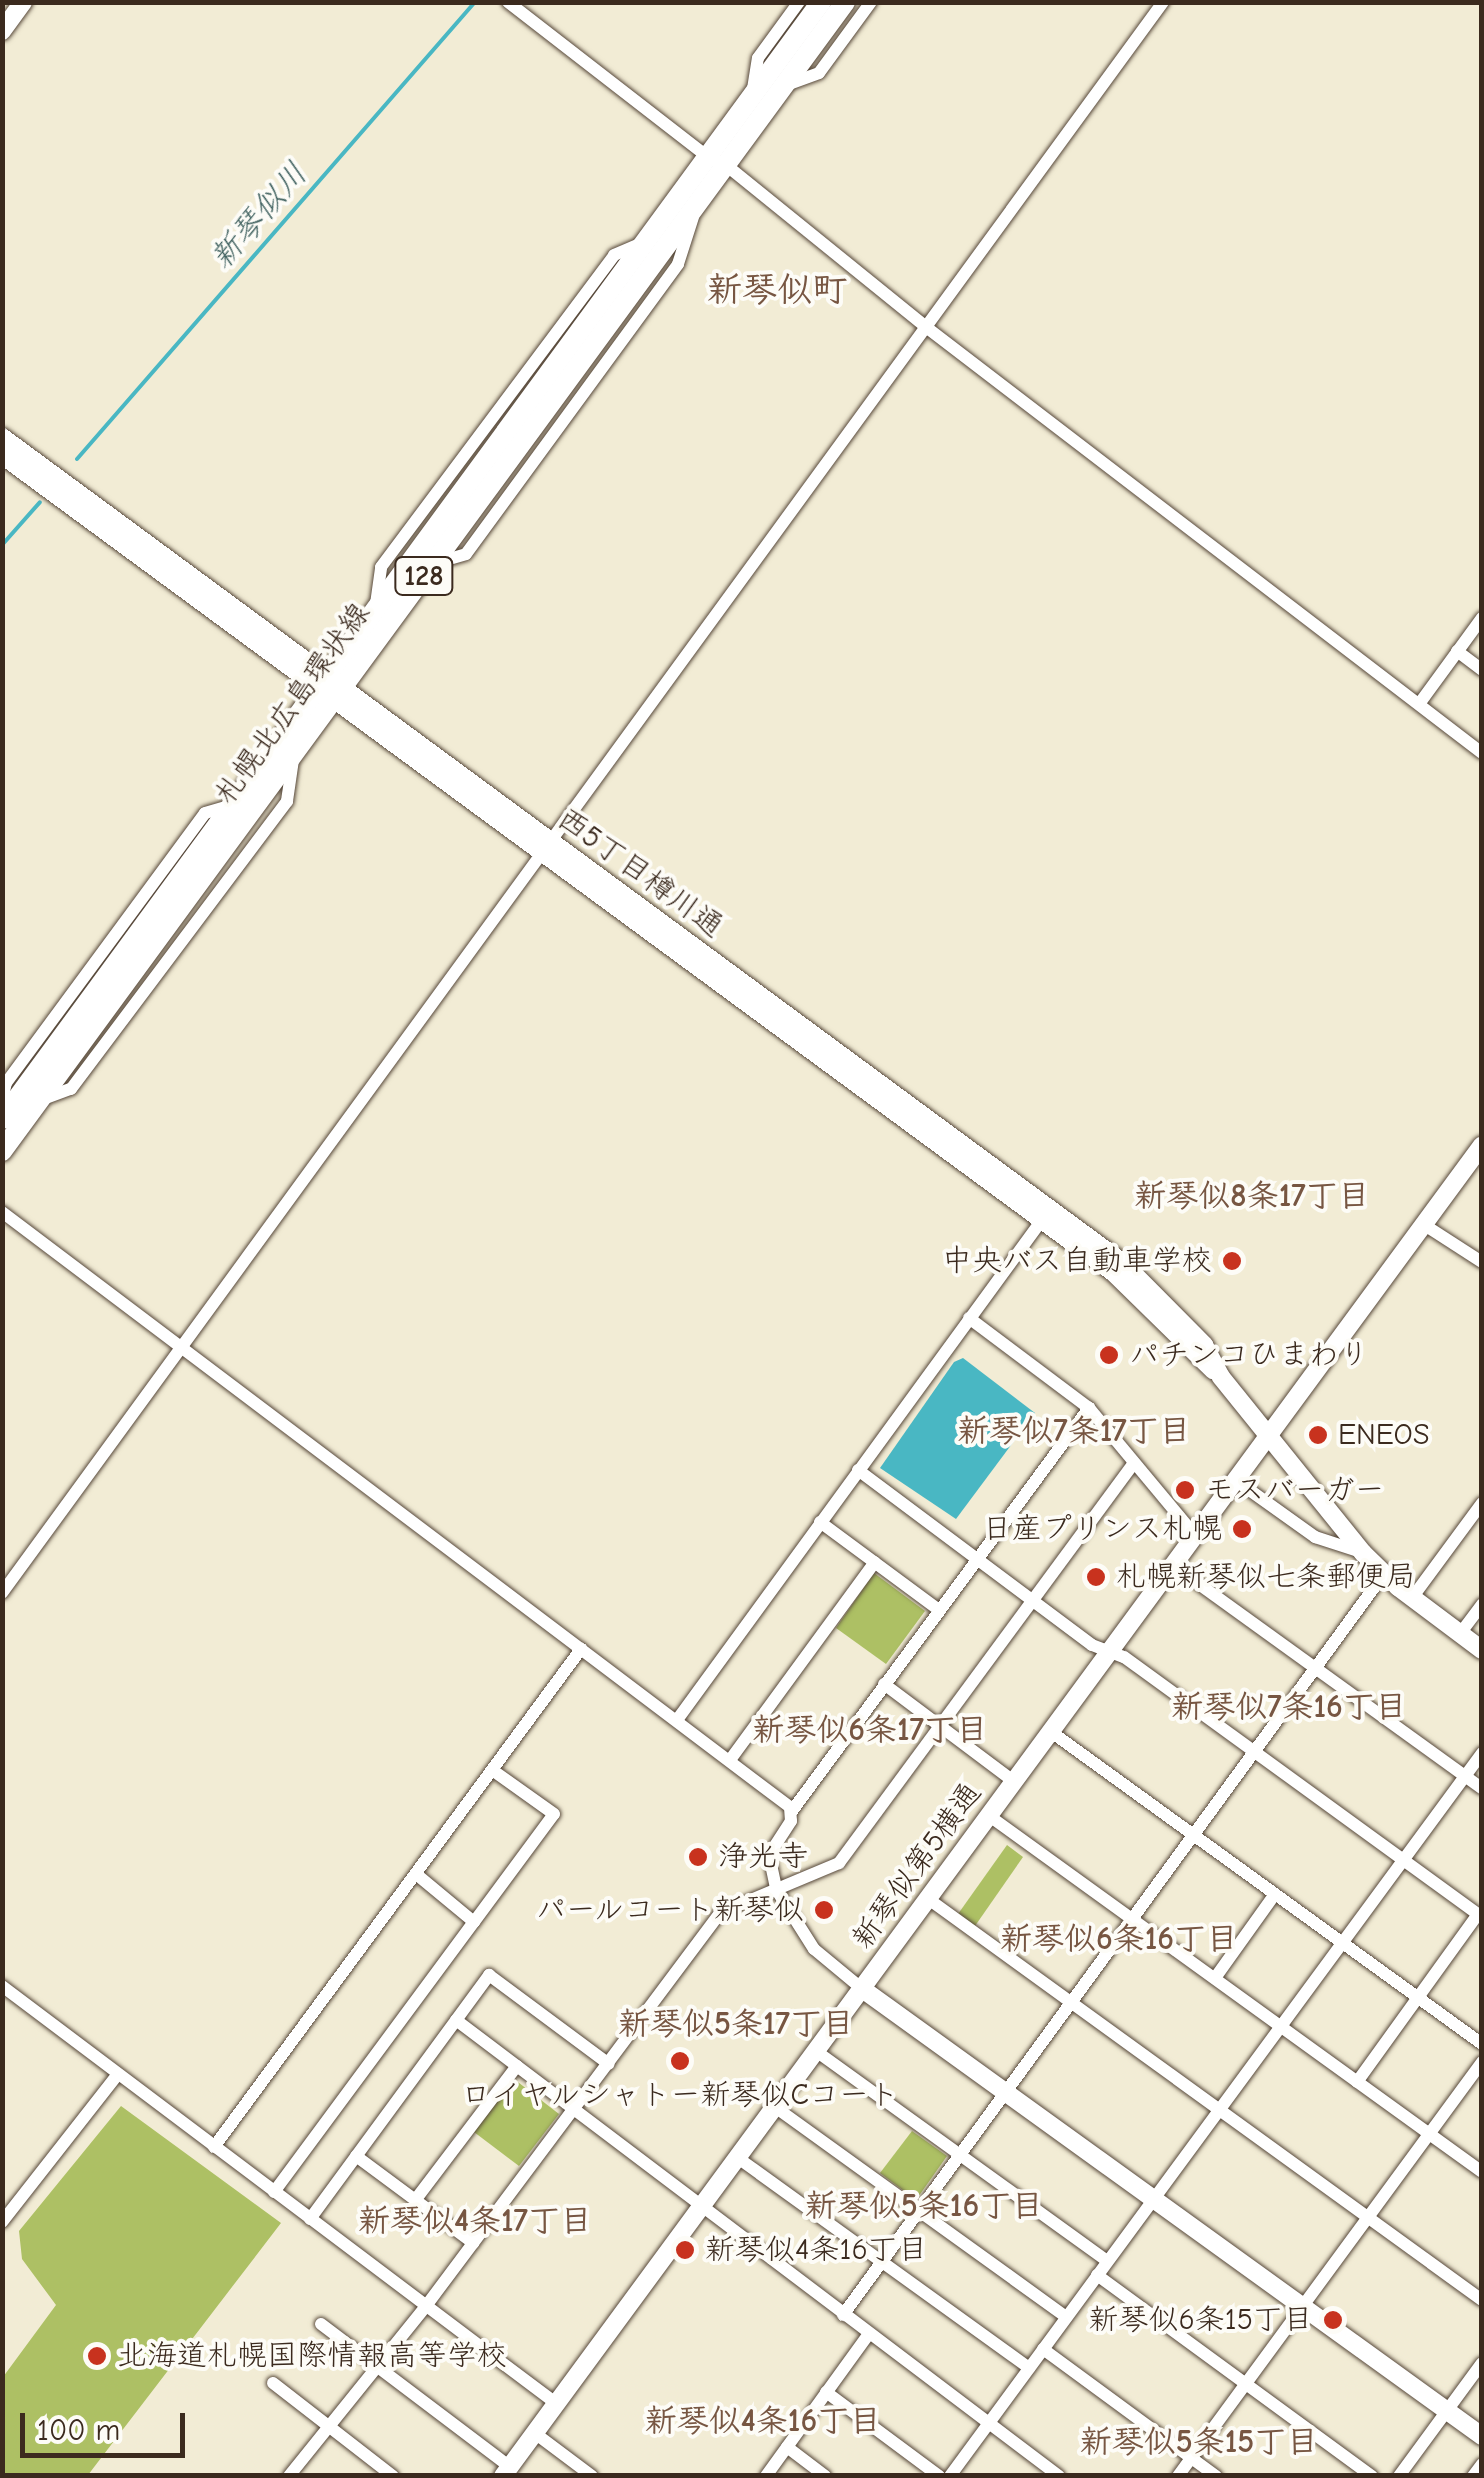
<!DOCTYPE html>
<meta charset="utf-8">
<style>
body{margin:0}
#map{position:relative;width:1484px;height:2478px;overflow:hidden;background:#f2ecd5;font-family:"Comic Neue","Klee One",sans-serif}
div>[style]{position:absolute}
.green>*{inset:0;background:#adc064}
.water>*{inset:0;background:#49b7c3}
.stream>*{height:4px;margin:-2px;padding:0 2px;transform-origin:2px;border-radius:2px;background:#49b7c3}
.roads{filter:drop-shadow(0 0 2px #564739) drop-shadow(0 0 2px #564739)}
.street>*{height:12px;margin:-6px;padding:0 6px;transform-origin:6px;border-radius:6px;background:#fff}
.secondary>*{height:18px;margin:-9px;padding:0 9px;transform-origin:9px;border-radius:9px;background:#fff}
.primary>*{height:20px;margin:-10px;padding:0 10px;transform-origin:10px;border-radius:10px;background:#fff}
.dots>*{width:28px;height:28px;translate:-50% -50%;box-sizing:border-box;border:5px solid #fdfcf7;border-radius:50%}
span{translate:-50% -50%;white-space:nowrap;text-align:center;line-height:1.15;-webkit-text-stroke:8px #fdfcf7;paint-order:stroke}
.shield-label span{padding:2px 8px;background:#fdfcf7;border:2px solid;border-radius:8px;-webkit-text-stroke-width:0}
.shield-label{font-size:28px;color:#3b2a1e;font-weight:700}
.street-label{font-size:30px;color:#3b2a1e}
.poi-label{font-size:30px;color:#3b2a1e}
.right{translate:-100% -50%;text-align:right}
.left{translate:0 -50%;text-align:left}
.water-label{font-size:32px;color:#416260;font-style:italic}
.neighbourhood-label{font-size:32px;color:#775642;font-weight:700}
.quarter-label{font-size:35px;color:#775642;font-weight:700}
.frame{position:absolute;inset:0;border:5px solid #3b2a1e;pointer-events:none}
.scale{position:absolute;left:20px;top:2413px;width:165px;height:45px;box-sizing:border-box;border:5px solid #3b2a1e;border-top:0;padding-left:12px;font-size:30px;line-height:35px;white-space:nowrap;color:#3b2a1e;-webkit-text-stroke:8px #fdfcf7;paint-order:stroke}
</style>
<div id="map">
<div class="green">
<div style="clip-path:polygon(874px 1573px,925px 1611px,886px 1664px,836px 1628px)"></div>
<div style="clip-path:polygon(1007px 1845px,1023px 1857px,975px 1926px,958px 1914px)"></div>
<div style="clip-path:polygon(514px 2079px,559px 2114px,519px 2166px,474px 2132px)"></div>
<div style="clip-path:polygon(121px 2106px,281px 2223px,88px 2475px,3px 2475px,3px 2377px,56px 2305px,22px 2259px,19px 2231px)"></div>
<div style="clip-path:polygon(912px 2131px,947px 2156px,916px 2200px,880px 2173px)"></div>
</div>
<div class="water">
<div style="clip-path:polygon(963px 1358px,1035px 1413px,956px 1519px,880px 1468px,954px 1362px)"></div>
</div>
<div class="stream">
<div style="left:77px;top:459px;width:606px;rotate:-48.95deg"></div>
<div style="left:2px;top:545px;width:57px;rotate:-48.5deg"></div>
</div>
<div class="roads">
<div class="street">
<div style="left:508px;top:2px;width:253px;rotate:37.8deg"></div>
<div style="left:708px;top:157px;width:20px;rotate:24deg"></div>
<div style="left:726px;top:165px;width:257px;rotate:39deg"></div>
<div style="left:926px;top:327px;width:700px;rotate:37.46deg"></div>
<div style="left:786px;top:85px;width:35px;rotate:-20deg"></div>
<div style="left:819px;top:73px;width:88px;rotate:-53.8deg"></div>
<div style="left:753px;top:89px;width:31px;rotate:-81deg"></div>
<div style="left:758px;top:58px;width:69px;rotate:-53.8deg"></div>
<div style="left:432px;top:564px;width:35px;rotate:-16deg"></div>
<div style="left:466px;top:554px;width:359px;rotate:-53.8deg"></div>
<div style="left:678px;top:264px;width:49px;rotate:-72.3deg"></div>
<div style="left:376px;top:604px;width:37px;rotate:-82deg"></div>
<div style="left:381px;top:567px;width:389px;rotate:-53.2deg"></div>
<div style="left:614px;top:255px;width:28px;rotate:-23deg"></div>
<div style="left:1457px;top:651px;width:31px;rotate:37deg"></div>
<div style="left:1419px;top:704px;width:107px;rotate:-53.8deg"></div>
<div style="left:2px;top:1100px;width:17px;rotate:-77deg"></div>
<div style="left:6px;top:1083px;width:335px;rotate:-53.6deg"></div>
<div style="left:205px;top:813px;width:25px;rotate:-16deg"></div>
<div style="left:40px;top:1100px;width:33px;rotate:-20deg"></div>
<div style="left:71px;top:1089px;width:360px;rotate:-53.1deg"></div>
<div style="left:287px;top:801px;width:41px;rotate:-81.7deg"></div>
<div style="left:2px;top:1212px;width:987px;rotate:37.06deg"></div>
<div style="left:790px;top:1807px;width:14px;rotate:86deg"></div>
<div style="left:791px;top:1821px;width:40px;rotate:122.9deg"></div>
<div style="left:769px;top:1855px;width:35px;rotate:78deg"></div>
<div style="left:776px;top:1889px;width:71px;rotate:57.7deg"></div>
<div style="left:814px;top:1949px;width:61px;rotate:39.7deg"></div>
<div style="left:1423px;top:1224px;width:70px;rotate:32.8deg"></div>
<div style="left:969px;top:1318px;width:150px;rotate:36.9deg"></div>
<div style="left:1089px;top:1408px;width:164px;rotate:50.2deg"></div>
<div style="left:858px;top:1470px;width:292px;rotate:36.8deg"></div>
<div style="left:1092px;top:1645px;width:34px;rotate:21deg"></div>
<div style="left:1124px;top:1657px;width:442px;rotate:36deg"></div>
<div style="left:1234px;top:1479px;width:100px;rotate:35.6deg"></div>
<div style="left:1315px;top:1537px;width:48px;rotate:18.1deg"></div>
<div style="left:820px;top:1522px;width:148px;rotate:36.5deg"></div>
<div style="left:1171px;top:1564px;width:383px;rotate:35.8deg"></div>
<div style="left:2px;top:1593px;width:1970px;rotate:-53.88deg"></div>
<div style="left:1412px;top:1598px;width:118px;rotate:-53.6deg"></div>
<div style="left:1459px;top:1635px;width:39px;rotate:-53deg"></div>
<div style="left:884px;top:1684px;width:161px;rotate:36.9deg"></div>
<div style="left:677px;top:1720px;width:628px;rotate:-53.88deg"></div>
<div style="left:1050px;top:1731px;width:533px;rotate:35.92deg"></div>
<div style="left:730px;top:1760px;width:245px;rotate:-53.8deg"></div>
<div style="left:792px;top:1811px;width:501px;rotate:-53.61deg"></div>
<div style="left:988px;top:1815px;width:609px;rotate:35.85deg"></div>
<div style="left:927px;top:1898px;width:685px;rotate:35.92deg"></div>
<div style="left:474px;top:1922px;width:134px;rotate:-53.5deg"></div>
<div style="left:554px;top:1814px;width:76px;rotate:-144.6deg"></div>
<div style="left:1215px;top:1978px;width:103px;rotate:-54.5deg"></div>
<div style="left:2px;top:1986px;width:695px;rotate:36.99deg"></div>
<div style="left:456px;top:2020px;width:756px;rotate:37.1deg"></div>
<div style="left:816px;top:2051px;width:359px;rotate:35.8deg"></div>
<div style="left:1357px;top:2082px;width:207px;rotate:-54.2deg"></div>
<div style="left:775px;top:2107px;width:359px;rotate:35.8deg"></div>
<div style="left:214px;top:2147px;width:619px;rotate:-53.61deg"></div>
<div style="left:356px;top:2156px;width:146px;rotate:36.6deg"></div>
<div style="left:738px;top:2158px;width:359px;rotate:35.8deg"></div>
<div style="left:274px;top:2192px;width:336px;rotate:-53.5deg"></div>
<div style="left:474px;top:1922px;width:75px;rotate:-140.4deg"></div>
<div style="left:416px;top:2199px;width:167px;rotate:-52.8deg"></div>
<div style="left:310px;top:2219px;width:303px;rotate:-53.7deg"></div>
<div style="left:489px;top:1975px;width:149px;rotate:36.6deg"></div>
<div style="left:2px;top:2222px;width:188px;rotate:-51.9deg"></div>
<div style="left:1097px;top:2275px;width:341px;rotate:36.2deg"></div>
<div style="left:843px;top:2315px;width:917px;rotate:-53.87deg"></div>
<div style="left:321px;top:2324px;width:237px;rotate:37.1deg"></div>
<div style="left:1043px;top:2349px;width:215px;rotate:36.3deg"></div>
<div style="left:273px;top:2383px;width:152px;rotate:37.8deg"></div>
<div style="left:826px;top:2392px;width:141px;rotate:36.6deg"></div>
<div style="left:536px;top:2434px;width:70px;rotate:36.9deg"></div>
<div style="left:787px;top:2447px;width:48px;rotate:37.3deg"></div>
<div style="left:289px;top:2476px;width:218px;rotate:-51.1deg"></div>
<div style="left:426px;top:2306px;width:491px;rotate:-53.2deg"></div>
<div style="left:720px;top:1913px;width:129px;rotate:-22.8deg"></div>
<div style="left:839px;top:1863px;width:497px;rotate:-53.6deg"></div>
<div style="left:766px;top:2476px;width:174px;rotate:-54.1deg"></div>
<div style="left:950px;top:2476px;width:898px;rotate:-53.65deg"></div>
<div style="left:1178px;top:2476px;width:514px;rotate:-53.71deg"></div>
<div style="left:1399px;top:2476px;width:140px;rotate:-53.7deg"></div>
<div style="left:1473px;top:2476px;width:15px;rotate:-53deg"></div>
</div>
<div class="secondary">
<div style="left:2px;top:31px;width:36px;rotate:-54deg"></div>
<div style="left:2px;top:437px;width:1391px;rotate:36.38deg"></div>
<div style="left:1122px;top:1262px;width:117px;rotate:45.3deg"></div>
<div style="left:1204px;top:1345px;width:36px;rotate:62deg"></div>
<div style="left:1221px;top:1377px;width:226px;rotate:51.1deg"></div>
<div style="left:1363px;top:1553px;width:49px;rotate:44.2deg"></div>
<div style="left:1398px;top:1587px;width:105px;rotate:36.9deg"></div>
<div style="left:2px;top:455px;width:1380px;rotate:36.34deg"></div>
<div style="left:1114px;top:1273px;width:139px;rotate:44.4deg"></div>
<div style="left:861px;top:1988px;width:766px;rotate:35.81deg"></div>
<div style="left:503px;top:2476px;width:1652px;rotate:-53.66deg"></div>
</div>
<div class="primary">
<div style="left:2px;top:1119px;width:1385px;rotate:-53.75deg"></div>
<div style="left:2px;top:1151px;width:1425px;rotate:-53.73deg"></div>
</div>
</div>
<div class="dots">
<div style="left:1232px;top:1261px;background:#c8321e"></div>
<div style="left:1109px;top:1355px;background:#c8321e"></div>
<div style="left:1318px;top:1435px;background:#c8321e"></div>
<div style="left:1185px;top:1490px;background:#c8321e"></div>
<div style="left:1242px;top:1529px;background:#c8321e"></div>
<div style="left:1096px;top:1577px;background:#c8321e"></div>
<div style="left:698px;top:1857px;background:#c8321e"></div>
<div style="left:824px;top:1910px;background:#c8321e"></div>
<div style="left:680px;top:2061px;background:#c8321e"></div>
<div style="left:685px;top:2250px;background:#c8321e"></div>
<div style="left:1333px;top:2320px;background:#c8321e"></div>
<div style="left:97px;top:2356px;background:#c8321e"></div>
</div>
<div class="shield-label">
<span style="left:424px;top:576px">128</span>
</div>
<div class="street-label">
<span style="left:293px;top:704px;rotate:-54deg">札幌北広島環状線</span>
<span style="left:640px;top:873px;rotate:36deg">西5丁目樽川通</span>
<span style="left:917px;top:1866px;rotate:-54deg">新琴似第5横通</span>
</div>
<div class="poi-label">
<span class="right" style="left:1212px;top:1261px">中央バス自動車学校</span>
<span class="left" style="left:1129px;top:1355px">パチンコひまわり</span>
<span class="left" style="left:1338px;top:1435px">ENEOS</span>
<span class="left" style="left:1205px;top:1490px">モスバーガー</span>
<span class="right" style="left:1222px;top:1529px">日産プリンス札幌</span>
<span class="left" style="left:1116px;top:1577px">札幌新琴似七条郵便局</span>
<span class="left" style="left:718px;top:1857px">浄光寺</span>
<span class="right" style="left:804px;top:1910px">パールコート新琴似</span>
<span style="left:680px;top:2095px">ロイヤルシャトー新琴似Cコート</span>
<span class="left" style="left:705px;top:2250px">新琴似4条16丁目</span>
<span class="right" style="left:1313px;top:2320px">新琴似6条15丁目</span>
<span class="left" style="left:117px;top:2356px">北海道札幌国際情報高等学校</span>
</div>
<div class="water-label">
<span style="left:259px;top:216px;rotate:-49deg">新琴似川</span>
</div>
<div class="neighbourhood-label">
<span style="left:1252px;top:1196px">新琴似8条17丁目</span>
<span style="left:1074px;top:1431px">新琴似7条17丁目</span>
<span style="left:1289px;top:1707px">新琴似7条16丁目</span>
<span style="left:870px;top:1730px">新琴似6条17丁目</span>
<span style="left:1119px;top:1939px">新琴似6条16丁目</span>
<span style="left:736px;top:2024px">新琴似5条17丁目</span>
<span style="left:924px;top:2206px">新琴似5条16丁目</span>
<span style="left:475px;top:2221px">新琴似4条17丁目</span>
<span style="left:763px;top:2421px">新琴似4条16丁目</span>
<span style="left:1199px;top:2442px">新琴似5条15丁目</span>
</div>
<div class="quarter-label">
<span style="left:777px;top:290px">新琴似町</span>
</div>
<div class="frame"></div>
<div class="scale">100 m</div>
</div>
